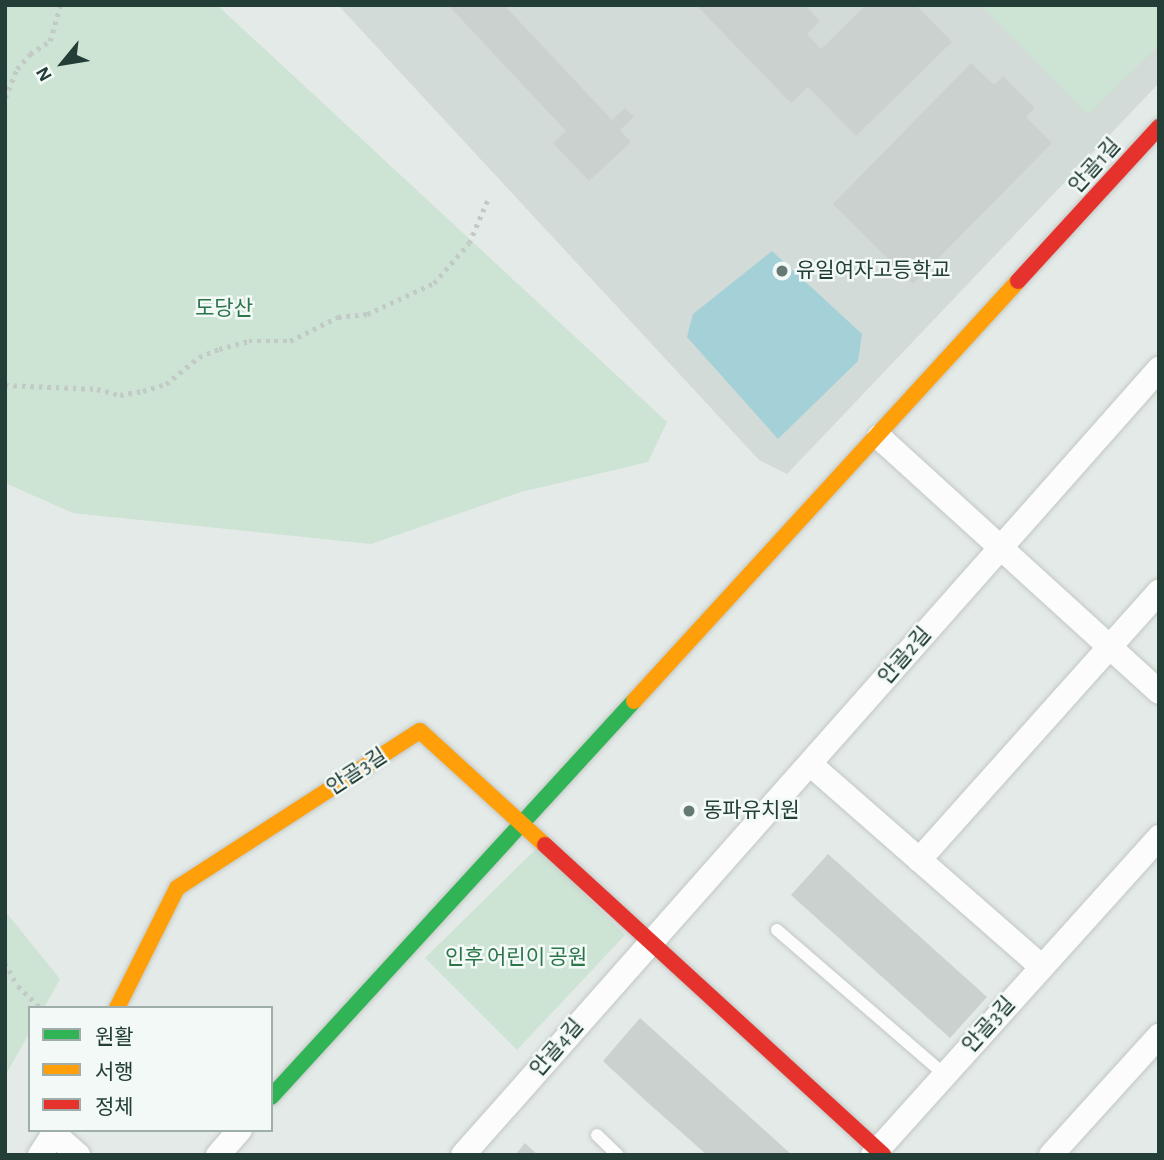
<!DOCTYPE html>
<meta charset="utf-8">
<style>
body{margin:0}
#map{position:relative;width:1164px;height:1160px;overflow:hidden;background:#e4eae7;font-family:"Alegreya Sans","Noto Sans KR",sans-serif}
div>[style]{position:absolute}
.built>*{inset:0;background:#d2dbd7}
.green>*{inset:0;background:#cde3d4}
.water>*{inset:0;background:#a4d0d8}
.building>*{inset:0;background:#cbd1cf}
.path>*{height:4.5px;margin-top:-2.25px;transform-origin:0;background:repeating-linear-gradient(90deg,#c1cac7 0 3.5px,transparent 0 8.5px)}
.roads{filter:drop-shadow(0 0 2px #c1c7c4) drop-shadow(0 0 2px #c1c7c4)}
.lane>*{height:12px;margin:-6px;padding:0 6px;transform-origin:6px;border-radius:6px;background:#fbfcfb}
.street>*{height:24px;margin:-12px;padding:0 12px;transform-origin:12px;border-radius:12px;background:#fbfcfb}
.fast>*{height:16px;margin:-8px;padding:0 8px;transform-origin:8px;border-radius:8px;background:#30b455}
.slow>*{height:16px;margin:-8px;padding:0 8px;transform-origin:8px;border-radius:8px;background:#ff9f0a}
.jam>*{height:16px;margin:-8px;padding:0 8px;transform-origin:8px;border-radius:8px;background:#e5322d}
.dots>*{width:19px;height:19px;translate:-50% -50%;box-sizing:border-box;border:4px solid #f3f9f6;border-radius:50%}
span{translate:-50% -50%;white-space:nowrap;text-align:center;line-height:1.15;-webkit-text-stroke:5px #f3f9f6;paint-order:stroke}
.street-label{font-size:21px;color:#223e37}
.poi-label{font-size:21px;color:#223e37}
.left{translate:0 -50%;text-align:left}
.park-label{font-size:21px;color:#2b7549}
.frame{position:absolute;inset:0;border:7px solid #223e37;pointer-events:none}
.legend{position:absolute;left:28px;top:1006px;width:245px;height:126px;box-sizing:border-box;background:#f3f9f6;border:2px solid #9faeaa;margin:0;padding:9px 12px;list-style:none;font-size:21px;color:#223e37}
.legend li{display:flex;align-items:center;gap:14px;height:35px}
.legend b{width:35px;border:2px solid #9faeaa}
.north{position:absolute;left:28px;top:28px;width:70px;height:70px;-webkit-text-stroke:5px #f3f9f6;paint-order:stroke;rotate:240deg;font-size:19px;font-weight:700;line-height:28px;text-align:center;color:#223e37}
.north::after{content:'';display:block;margin:auto;width:24px;height:32px;background:#223e37;clip-path:polygon(50% 0,100% 100%,50% 72%,0 100%)}
</style>
<div id="map">
<div class="built">
<div style="clip-path:polygon(338px 5px,1159px 5px,1159px 83px,787px 474px,759px 460px)"></div>
</div>
<div class="green">
<div style="clip-path:polygon(5px 5px,217px 5px,667px 422px,648px 462px,521px 492px,371px 544px,73px 513px,5px 483px)"></div>
<div style="clip-path:polygon(981px 5px,1159px 5px,1159px 45px,1088px 115px)"></div>
<div style="clip-path:polygon(538px 847px,625px 935px,517px 1050px,425px 958px)"></div>
<div style="clip-path:polygon(5px 911px,60px 979px,44px 1008px,30px 1008px,30px 1032px,5px 1076px)"></div>
</div>
<div class="water">
<div style="clip-path:polygon(772px 251px,862px 334px,858px 361px,778px 439px,687px 337px,693px 314px)"></div>
</div>
<div class="building">
<div style="clip-path:polygon(448px 5px,504px 5px,612px 120px,625px 108px,634px 117px,620px 130px,631px 142px,589px 181px,553px 143px,566px 131px)"></div>
<div style="clip-path:polygon(696px 5px,805px 5px,820px 21px,807px 34px,821px 49px,866px 5px,916px 5px,952px 42px,856px 136px,808px 87px,791px 103px)"></div>
<div style="clip-path:polygon(971px 63px,994px 85px,1003px 76px,1035px 108px,1026px 117px,1052px 143px,913px 284px,833px 204px)"></div>
<div style="clip-path:polygon(828px 854px,987px 997px,950px 1038px,791px 895px)"></div>
<div style="clip-path:polygon(640px 1018px,771px 1136px,792px 1155px,707px 1155px,646px 1101px,603px 1061px)"></div>
<div style="clip-path:polygon(525px 1143px,538px 1155px,515px 1155px)"></div>
</div>
<div class="path">
<div style="left:5px;top:98px;width:31px;rotate:-68deg"></div>
<div style="left:17px;top:69px;width:20px;rotate:-49deg"></div>
<div style="left:30px;top:54px;width:24px;rotate:-33deg"></div>
<div style="left:50px;top:41px;width:37px;rotate:-74deg"></div>
<div style="left:5px;top:385px;width:92px;rotate:2.5deg"></div>
<div style="left:97px;top:389px;width:24px;rotate:15deg"></div>
<div style="left:120px;top:395px;width:23px;rotate:-10deg"></div>
<div style="left:143px;top:391px;width:24px;rotate:-17deg"></div>
<div style="left:166px;top:384px;width:43px;rotate:-39.3deg"></div>
<div style="left:199px;top:357px;width:22px;rotate:-22deg"></div>
<div style="left:219px;top:349px;width:31px;rotate:-15deg"></div>
<div style="left:249px;top:341px;width:41px"></div>
<div style="left:290px;top:341px;width:54px;rotate:-26.6deg"></div>
<div style="left:338px;top:317px;width:29px;rotate:-6deg"></div>
<div style="left:367px;top:314px;width:74px;rotate:-24.8deg"></div>
<div style="left:434px;top:283px;width:53px;rotate:-48.8deg"></div>
<div style="left:469px;top:243px;width:48px;rotate:-66.6deg"></div>
<div style="left:5px;top:963px;width:26px;rotate:61deg"></div>
<div style="left:18px;top:986px;width:32px;rotate:44deg"></div>
</div>
<div class="roads">
<div class="lane">
<div style="left:777px;top:930px;width:222px;rotate:40.8deg"></div>
<div style="left:597px;top:1135px;width:29px;rotate:44deg"></div>
</div>
<div class="street">
<div style="left:879px;top:437px;width:379px;rotate:42.3deg"></div>
<div style="left:810px;top:764px;width:308px;rotate:41.2deg"></div>
<div style="left:919px;top:860px;width:360px;rotate:-48.2deg"></div>
<div style="left:54px;top:1134px;width:32px;rotate:41deg"></div>
<div style="left:40px;top:1155px;width:30px;rotate:-57deg"></div>
<div style="left:218px;top:1155px;width:33px;rotate:-49deg"></div>
<div style="left:463px;top:1155px;width:1050px;rotate:-48.48deg"></div>
<div style="left:873px;top:1155px;width:428px;rotate:-48deg"></div>
<div style="left:1051px;top:1155px;width:161px;rotate:-47.8deg"></div>
</div>
<div class="fast">
<div style="left:271px;top:1097px;width:537px;rotate:-47.49deg"></div>
</div>
<div class="slow">
<div style="left:634px;top:701px;width:569px;rotate:-47.56deg"></div>
<div style="left:117px;top:1008px;width:134px;rotate:-63.4deg"></div>
<div style="left:177px;top:888px;width:289px;rotate:-32.9deg"></div>
<div style="left:420px;top:731px;width:169px;rotate:42.4deg"></div>
</div>
<div class="jam">
<div style="left:1018px;top:281px;width:209px;rotate:-47.5deg"></div>
<div style="left:545px;top:845px;width:459px;rotate:42.5deg"></div>
</div>
</div>
<div class="dots">
<div style="left:782px;top:271px;background:#667a75"></div>
<div style="left:689px;top:811px;background:#667a75"></div>
</div>
<div class="street-label">
<span style="left:1095px;top:166px;rotate:-48deg">안골1길</span>
<span style="left:905px;top:656px;rotate:-49deg">안골2길</span>
<span style="left:357px;top:772px;rotate:-33deg">안골3길</span>
<span style="left:989px;top:1025px;rotate:-48deg">안골3길</span>
<span style="left:557px;top:1048px;rotate:-49deg">안골4길</span>
</div>
<div class="poi-label">
<span class="left" style="left:796px;top:271px">유일여자고등학교</span>
<span class="left" style="left:703px;top:811px">동파유치원</span>
</div>
<div class="park-label">
<span style="left:224px;top:309px">도당산</span>
<span style="left:516px;top:958px">인후 어린이 공원</span>
</div>
<div class="frame"></div>
<ul class="legend">
<li><b style="height:9px;background:#30b455"></b>원활</li>
<li><b style="height:9px;background:#ff9f0a"></b>서행</li>
<li><b style="height:9px;background:#e5322d"></b>정체</li>
</ul>
<div class="north">N</div>
</div>
